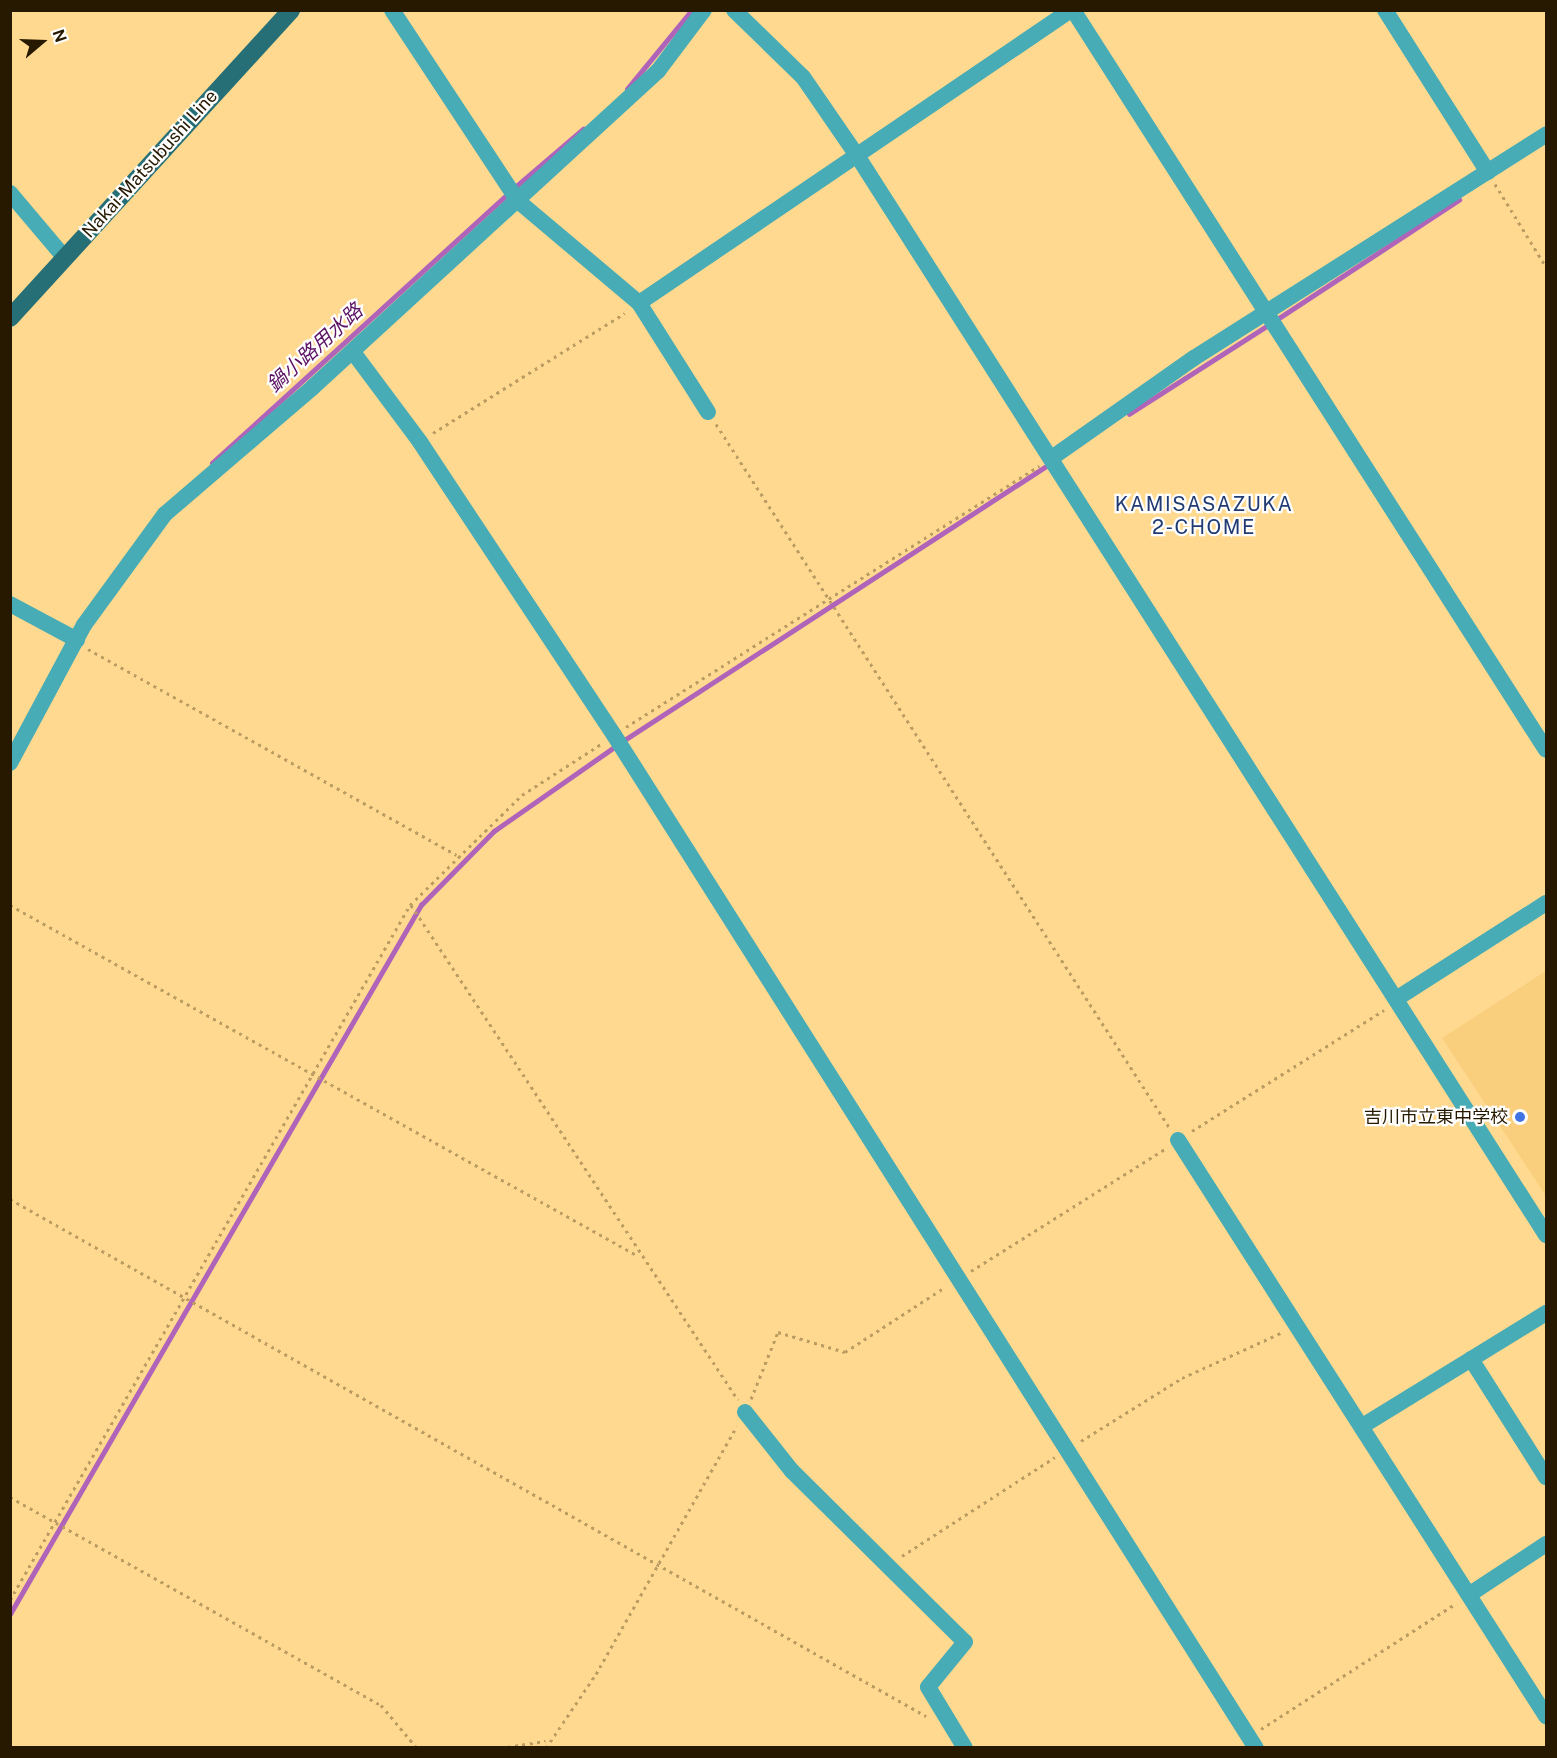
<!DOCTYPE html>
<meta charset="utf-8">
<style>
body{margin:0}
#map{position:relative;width:1557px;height:1758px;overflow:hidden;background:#ffd98f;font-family:"Public Sans","Noto Sans JP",sans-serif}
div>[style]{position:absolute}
.built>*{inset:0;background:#f9cf7d}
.stream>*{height:4.5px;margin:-2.25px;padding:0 2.25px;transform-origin:2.25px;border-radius:2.25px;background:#b064b9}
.path>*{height:3px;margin-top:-1.5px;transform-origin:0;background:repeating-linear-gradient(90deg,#bb9c62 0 3px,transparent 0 7.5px)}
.minor>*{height:16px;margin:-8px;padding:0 8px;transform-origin:8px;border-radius:8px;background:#47acb5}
.major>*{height:18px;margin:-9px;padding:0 9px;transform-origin:9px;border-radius:9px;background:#276f76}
.dots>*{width:16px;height:16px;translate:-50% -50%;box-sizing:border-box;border:3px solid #fff;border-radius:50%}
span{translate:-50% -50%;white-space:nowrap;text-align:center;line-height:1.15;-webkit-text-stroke:4.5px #fff;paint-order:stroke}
.street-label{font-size:18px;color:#271900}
.poi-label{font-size:18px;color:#271900}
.right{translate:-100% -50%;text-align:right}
.water-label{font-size:20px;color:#5b1464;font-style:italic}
.neighbourhood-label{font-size:20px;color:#213b72;letter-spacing:1.5px}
.frame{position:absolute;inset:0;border:12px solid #271900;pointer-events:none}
.north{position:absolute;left:12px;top:12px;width:60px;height:60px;-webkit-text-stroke:4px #fff;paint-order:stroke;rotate:71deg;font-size:16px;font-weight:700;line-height:24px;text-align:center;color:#271900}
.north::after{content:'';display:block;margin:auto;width:21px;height:27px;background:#271900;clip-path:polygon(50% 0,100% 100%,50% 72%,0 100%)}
</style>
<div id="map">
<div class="built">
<div style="clip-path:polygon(1546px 971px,1546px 1196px,1442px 1038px)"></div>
</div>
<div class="stream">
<div style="left:627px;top:89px;width:102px;rotate:-50.6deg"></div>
<div style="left:514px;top:188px;width:91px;rotate:-40.5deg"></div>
<div style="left:1276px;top:320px;width:219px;rotate:-33.3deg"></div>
<div style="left:1129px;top:414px;width:165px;rotate:-32.6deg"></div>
<div style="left:212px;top:463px;width:400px;rotate:-42.3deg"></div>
<div style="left:623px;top:741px;width:510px;rotate:-33.01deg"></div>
<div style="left:10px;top:1614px;width:820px;rotate:-59.9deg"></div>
<div style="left:421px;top:905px;width:104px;rotate:-45.4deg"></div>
<div style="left:494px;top:831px;width:149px;rotate:-34.9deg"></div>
</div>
<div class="path">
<div style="left:1495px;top:184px;width:97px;rotate:58.4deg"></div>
<div style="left:716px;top:424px;width:836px;rotate:57.2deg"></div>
<div style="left:433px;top:433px;width:226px;rotate:-32deg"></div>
<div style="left:88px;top:649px;width:422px;rotate:29.2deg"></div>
<div style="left:626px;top:727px;width:489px;rotate:-32.3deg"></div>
<div style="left:10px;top:905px;width:719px;rotate:29.2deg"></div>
<div style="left:411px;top:905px;width:593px;rotate:56.55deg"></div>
<div style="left:1192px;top:1131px;width:227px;rotate:-32.2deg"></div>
<div style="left:10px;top:1199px;width:1052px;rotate:29.44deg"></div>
<div style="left:971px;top:1271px;width:231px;rotate:-32.2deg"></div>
<div style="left:751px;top:1399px;width:72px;rotate:-68.1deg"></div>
<div style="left:778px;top:1332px;width:70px;rotate:16.6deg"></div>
<div style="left:845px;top:1352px;width:119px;rotate:-33deg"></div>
<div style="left:1081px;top:1441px;width:119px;rotate:-32deg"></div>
<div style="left:1182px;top:1378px;width:111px;rotate:-24.5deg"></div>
<div style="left:10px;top:1497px;width:425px;rotate:29.3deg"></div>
<div style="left:381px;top:1705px;width:56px;rotate:50.1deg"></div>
<div style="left:902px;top:1556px;width:182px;rotate:-32.9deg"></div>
<div style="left:10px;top:1600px;width:802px;rotate:-60.08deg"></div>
<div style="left:410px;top:905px;width:157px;rotate:-44.5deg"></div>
<div style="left:522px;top:795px;width:94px;rotate:-32.8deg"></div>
<div style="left:1261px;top:1729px;width:231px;rotate:-32.8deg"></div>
<div style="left:500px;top:1748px;width:46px;rotate:-8.8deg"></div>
<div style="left:546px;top:1748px;width:89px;rotate:-56deg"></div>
<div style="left:596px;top:1674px;width:285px;rotate:-60.4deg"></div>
</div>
<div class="minor">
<div style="left:392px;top:10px;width:229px;rotate:56.6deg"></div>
<div style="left:518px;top:201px;width:158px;rotate:40.1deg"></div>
<div style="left:639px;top:303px;width:129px;rotate:57.7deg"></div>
<div style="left:734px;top:10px;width:96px;rotate:44.2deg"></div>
<div style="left:803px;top:77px;width:97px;rotate:55.5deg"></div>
<div style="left:858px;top:157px;width:1279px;rotate:57.45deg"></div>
<div style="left:1073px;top:10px;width:878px;rotate:57.41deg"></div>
<div style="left:1385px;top:10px;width:192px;rotate:57.6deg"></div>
<div style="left:10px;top:193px;width:85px;rotate:49.8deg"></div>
<div style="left:639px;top:303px;width:522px;rotate:-34.15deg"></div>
<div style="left:353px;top:352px;width:112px;rotate:53.3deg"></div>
<div style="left:420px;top:442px;width:351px;rotate:56.5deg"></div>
<div style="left:614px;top:735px;width:1199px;rotate:57.64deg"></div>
<div style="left:1053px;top:457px;width:172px;rotate:-35.1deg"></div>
<div style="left:1194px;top:358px;width:417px;rotate:-32.4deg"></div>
<div style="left:10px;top:604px;width:76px;rotate:28.2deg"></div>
<div style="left:10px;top:763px;width:157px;rotate:-61.8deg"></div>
<div style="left:84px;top:625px;width:137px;rotate:-53.9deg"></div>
<div style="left:165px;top:514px;width:195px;rotate:-40.6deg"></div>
<div style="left:313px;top:387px;width:468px;rotate:-42.5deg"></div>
<div style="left:658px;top:71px;width:76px;rotate:-53deg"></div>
<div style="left:1396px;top:999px;width:178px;rotate:-32.6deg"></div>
<div style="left:1178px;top:1140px;width:684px;rotate:57.43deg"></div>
<div style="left:1471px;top:1359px;width:140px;rotate:57.6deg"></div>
<div style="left:745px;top:1412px;width:75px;rotate:51.5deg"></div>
<div style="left:792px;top:1471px;width:243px;rotate:44.7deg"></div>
<div style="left:965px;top:1642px;width:58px;rotate:129.4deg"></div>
<div style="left:928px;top:1687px;width:71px;rotate:58.8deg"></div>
<div style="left:1364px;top:1425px;width:214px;rotate:-31.6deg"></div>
<div style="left:1470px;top:1594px;width:91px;rotate:-33.3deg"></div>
</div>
<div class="major">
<div style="left:10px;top:318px;width:417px;rotate:-47.6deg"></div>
</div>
<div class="dots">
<div style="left:1520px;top:1117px;background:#4073e4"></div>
</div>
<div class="street-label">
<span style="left:150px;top:164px;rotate:-48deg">Nakai-Matsubushi Line</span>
</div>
<div class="poi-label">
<span class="right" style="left:1508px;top:1117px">吉川市立東中学校</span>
</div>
<div class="water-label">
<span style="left:315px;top:348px;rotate:-42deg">鍋小路用水路</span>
</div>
<div class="neighbourhood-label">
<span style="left:1204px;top:516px">KAMISASAZUKA<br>2-CHOME</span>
</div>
<div class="frame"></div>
<div class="north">N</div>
</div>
